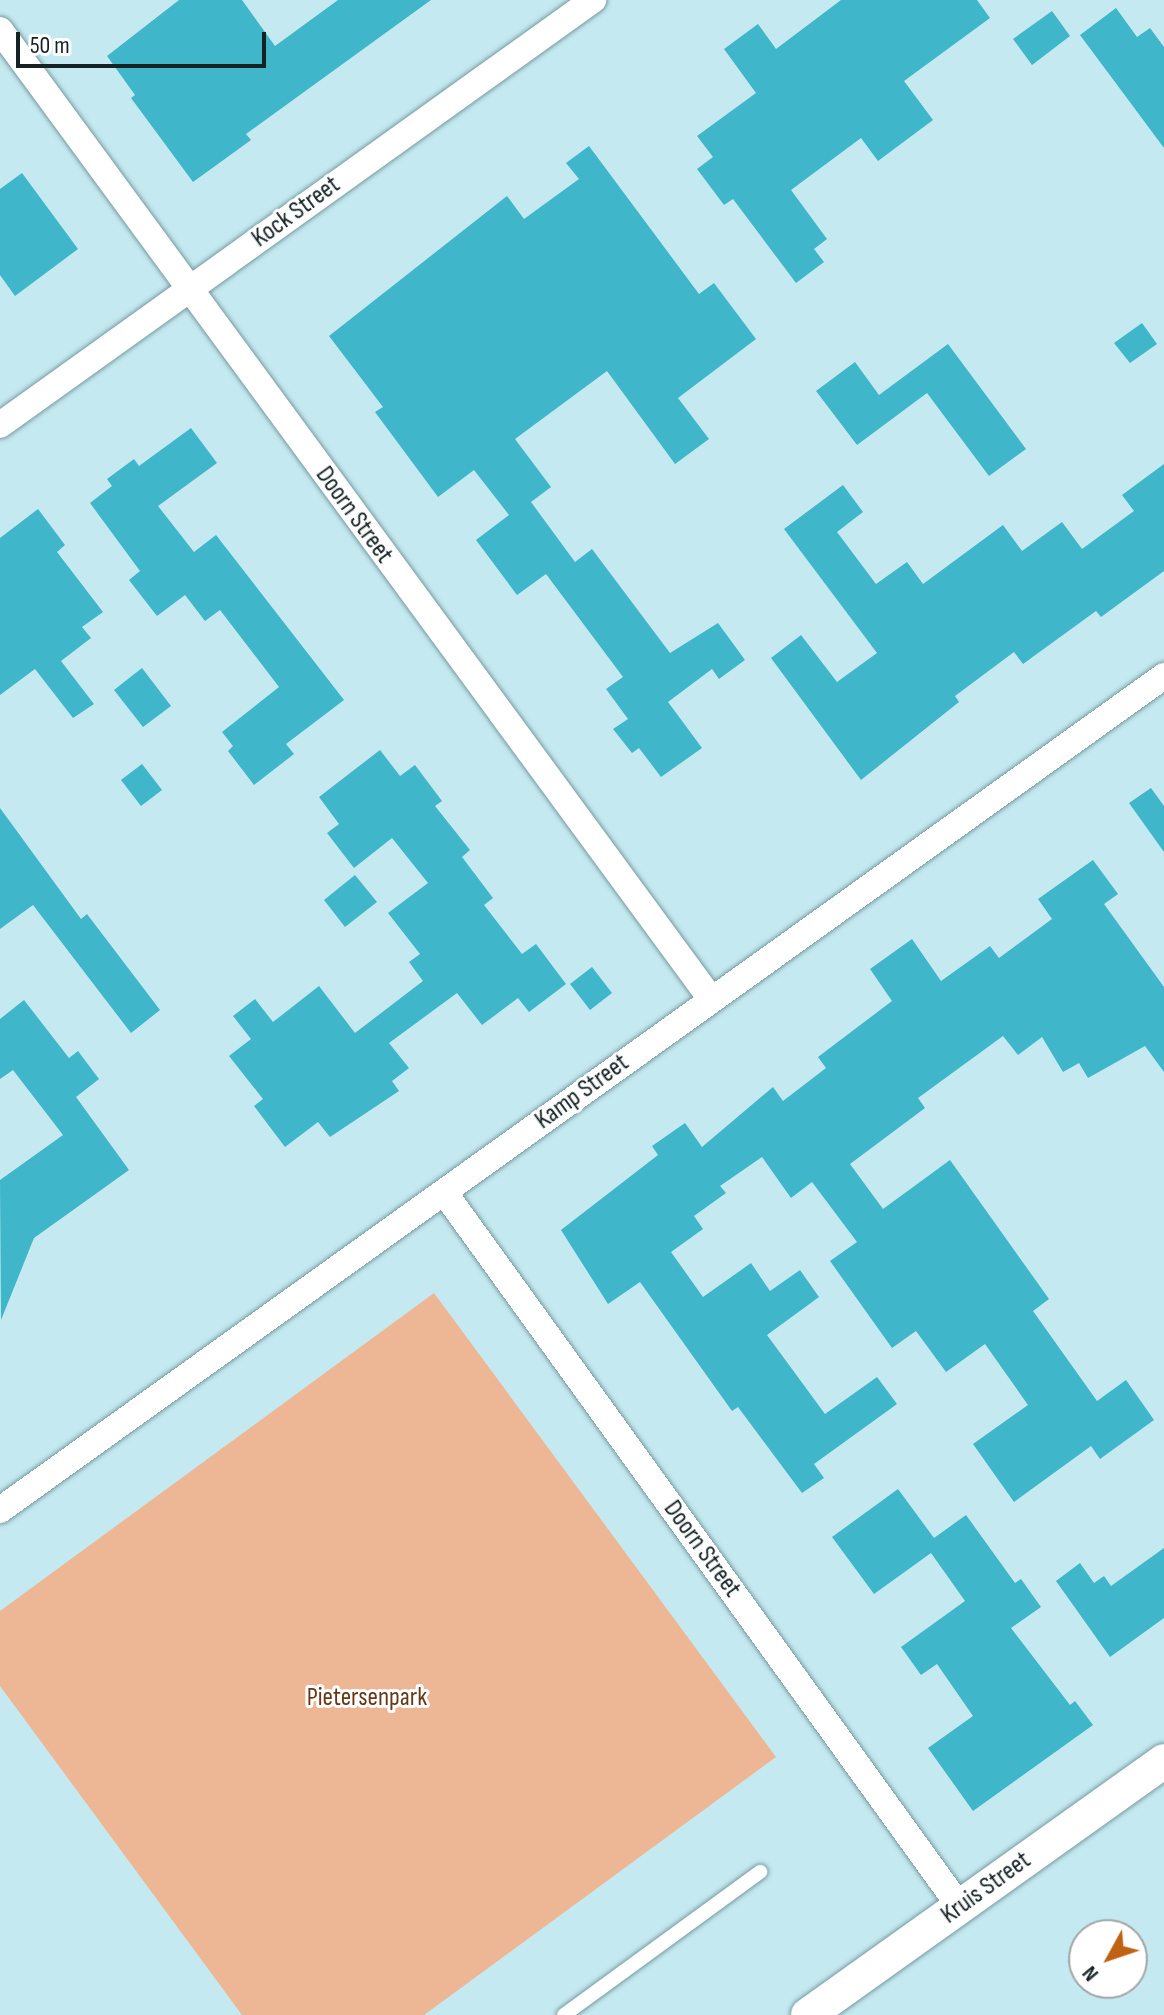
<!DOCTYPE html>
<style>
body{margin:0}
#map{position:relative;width:1164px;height:2015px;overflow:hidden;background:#c5e9f0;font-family:"Sofia Sans Condensed",sans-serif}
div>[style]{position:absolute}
.green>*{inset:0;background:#edb795}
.building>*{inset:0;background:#3fb6ca}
.roads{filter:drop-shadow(0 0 2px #779aa0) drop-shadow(0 0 2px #779aa0)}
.service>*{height:14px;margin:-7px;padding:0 7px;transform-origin:7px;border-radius:7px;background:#fff}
.minor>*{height:26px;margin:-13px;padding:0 13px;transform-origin:13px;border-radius:13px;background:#fff}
.tertiary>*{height:34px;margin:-17px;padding:0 17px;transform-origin:17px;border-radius:17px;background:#fff}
span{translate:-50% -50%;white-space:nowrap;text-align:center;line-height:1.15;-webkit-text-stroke:6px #fff;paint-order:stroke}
.street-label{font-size:26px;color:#142224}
.park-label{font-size:26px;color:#683816}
.north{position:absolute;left:1068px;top:1919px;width:80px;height:80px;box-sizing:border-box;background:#fff;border:2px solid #a1a7a7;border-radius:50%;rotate:230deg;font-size:22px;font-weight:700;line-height:32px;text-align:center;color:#142224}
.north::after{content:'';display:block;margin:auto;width:28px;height:36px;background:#bf6212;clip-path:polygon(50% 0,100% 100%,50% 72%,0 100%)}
.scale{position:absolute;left:16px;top:32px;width:250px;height:36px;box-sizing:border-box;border:4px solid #142224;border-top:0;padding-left:10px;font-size:24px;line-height:28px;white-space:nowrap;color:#142224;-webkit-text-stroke:6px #fff;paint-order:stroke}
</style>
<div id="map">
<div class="green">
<div style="clip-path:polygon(434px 1293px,776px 1757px,424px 2015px,242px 2015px,0 1686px,0 1611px)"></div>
</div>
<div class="building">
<div style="clip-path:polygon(179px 0,242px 0,275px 46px,338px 0,431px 0,246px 134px,251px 140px,193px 182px,131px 98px,135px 95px,107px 56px)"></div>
<div style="clip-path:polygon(841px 0,977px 0,990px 18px,904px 81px,933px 120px,878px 161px,861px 138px,791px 190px,827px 239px,814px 249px,824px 262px,796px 283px,733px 199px,724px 205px,697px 169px,713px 157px,697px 136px,756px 93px,724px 49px,758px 24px,776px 49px)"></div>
<div style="clip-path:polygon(1116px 8px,1137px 37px,1150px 28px,1164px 47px,1164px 148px,1080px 35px)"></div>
<div style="clip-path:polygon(1052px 11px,1070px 36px,1032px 65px,1013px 39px)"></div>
<div style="clip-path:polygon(589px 146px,699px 294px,714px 283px,756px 339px,678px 398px,709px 439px,675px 464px,607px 371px,515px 439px,551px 487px,531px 502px,575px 562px,592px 549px,670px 653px,718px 623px,745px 660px,719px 679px,712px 669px,668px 702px,702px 748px,661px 777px,639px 748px,632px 753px,613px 729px,628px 719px,606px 689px,623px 677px,546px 574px,517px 595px,476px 540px,509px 515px,474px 470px,438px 497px,375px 412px,383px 407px,329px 336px,507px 196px,524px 219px,579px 179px,566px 163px)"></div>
<div style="clip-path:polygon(22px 173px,78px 249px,15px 296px,0 275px,0 189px)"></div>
<div style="clip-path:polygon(1142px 323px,1157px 344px,1130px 363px,1114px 343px)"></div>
<div style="clip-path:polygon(948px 344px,1026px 449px,989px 476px,927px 393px,857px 445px,816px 391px,855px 362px,879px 395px)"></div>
<div style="clip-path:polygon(191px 428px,217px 463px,158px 506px,194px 552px,216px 535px,344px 700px,286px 744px,294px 754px,254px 785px,228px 751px,233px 746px,222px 732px,279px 687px,220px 610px,205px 621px,185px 595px,157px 616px,129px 580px,140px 571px,90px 503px,112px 486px,107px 479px,134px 459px,139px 466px)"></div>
<div style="clip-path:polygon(1164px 464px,1164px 571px,1101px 617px,1096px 611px,1023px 664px,1014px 652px,955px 696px,959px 702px,861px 780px,771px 658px,801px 635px,837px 682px,877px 653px,784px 529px,843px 485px,863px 512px,837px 532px,876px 584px,907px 562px,923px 584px,1003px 525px,1022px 551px,1062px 522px,1082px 549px,1134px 511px,1122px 495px)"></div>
<div style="clip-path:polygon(38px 509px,65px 545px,57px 552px,103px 612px,82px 627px,91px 638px,61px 661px,94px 704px,73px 718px,35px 669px,0 695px,0 538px)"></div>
<div style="clip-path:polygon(142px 668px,171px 706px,143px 727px,114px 690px)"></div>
<div style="clip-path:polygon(380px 750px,400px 776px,415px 765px,442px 801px,435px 806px,470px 850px,462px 857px,493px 898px,484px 905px,522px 954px,536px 944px,566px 984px,529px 1012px,518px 998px,482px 1025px,457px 993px,389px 1043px,409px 1068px,392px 1081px,399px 1091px,330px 1137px,318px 1122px,285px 1147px,254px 1106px,263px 1099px,229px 1056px,251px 1039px,233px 1016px,255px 999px,273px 1022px,319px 986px,355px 1033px,423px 981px,409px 962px,420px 954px,388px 913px,428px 883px,392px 838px,354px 868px,327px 833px,339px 824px,319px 797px)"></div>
<div style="clip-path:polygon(142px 764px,162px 790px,141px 806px,121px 780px)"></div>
<div style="clip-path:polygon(1151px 788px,1164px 806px,1164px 852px,1129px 803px)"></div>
<div style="clip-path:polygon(0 808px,81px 919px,87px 914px,160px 1010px,131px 1033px,33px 905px,0 929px)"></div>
<div style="clip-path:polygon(1093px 860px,1118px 894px,1104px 904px,1164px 987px,1164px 1072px,1145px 1046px,1088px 1078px,1079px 1063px,1063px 1072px,1042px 1037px,1018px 1055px,1003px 1036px,918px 1098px,925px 1108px,850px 1164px,883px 1209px,950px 1160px,1049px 1299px,1033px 1311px,1097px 1401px,1126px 1380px,1154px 1420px,1100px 1459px,1091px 1446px,1014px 1502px,973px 1444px,1028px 1405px,985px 1344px,946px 1372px,916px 1331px,892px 1348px,830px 1261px,857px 1242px,812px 1182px,791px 1198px,762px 1157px,720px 1186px,726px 1193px,694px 1216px,703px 1229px,671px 1252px,703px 1297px,751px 1263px,770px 1291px,800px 1270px,819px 1297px,767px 1335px,825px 1414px,877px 1377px,897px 1404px,814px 1464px,824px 1478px,802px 1493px,738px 1407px,732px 1411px,640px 1282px,608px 1304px,561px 1230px,658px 1155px,652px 1146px,685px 1123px,702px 1147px,773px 1087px,783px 1101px,826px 1068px,818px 1057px,892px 1001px,870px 969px,912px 939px,941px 981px,990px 946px,999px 958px,1052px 919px,1038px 899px)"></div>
<div style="clip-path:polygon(355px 875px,377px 902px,345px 927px,324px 900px)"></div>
<div style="clip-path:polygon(592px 967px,612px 993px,590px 1010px,570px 984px)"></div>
<div style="clip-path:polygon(24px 1000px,69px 1058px,78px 1051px,99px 1079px,76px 1097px,129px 1170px,34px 1238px,1px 1320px,0 1180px,63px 1135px,13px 1070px,0 1079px,0 1019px)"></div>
<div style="clip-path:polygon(898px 1489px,934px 1538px,966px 1515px,1015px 1583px,1021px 1579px,1041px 1607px,1011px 1628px,1070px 1705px,1075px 1701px,1093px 1725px,973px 1811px,928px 1748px,973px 1716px,937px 1664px,921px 1675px,901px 1647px,965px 1601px,931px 1553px,874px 1594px,832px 1537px)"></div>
<div style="clip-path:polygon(1164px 1548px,1164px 1618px,1110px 1657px,1056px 1581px,1080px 1563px,1094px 1583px,1104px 1576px,1111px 1586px)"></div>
</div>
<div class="roads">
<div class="service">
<div style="left:564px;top:2015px;width:243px;rotate:-36.1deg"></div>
</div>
<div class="minor">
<div style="left:0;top:30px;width:1202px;rotate:53.73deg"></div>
<div style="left:0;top:425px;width:730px;rotate:-35.63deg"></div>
<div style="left:444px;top:1192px;width:882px;rotate:54.18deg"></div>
<div style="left:0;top:1510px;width:1432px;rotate:-35.62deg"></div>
</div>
<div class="tertiary">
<div style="left:808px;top:2015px;width:437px;rotate:-35.5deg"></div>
</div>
</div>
<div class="street-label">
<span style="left:296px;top:212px;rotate:-36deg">Kock Street</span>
<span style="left:354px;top:515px;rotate:54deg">Doorn Street</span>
<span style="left:582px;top:1092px;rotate:-36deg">Kamp Street</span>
<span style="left:702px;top:1549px;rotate:54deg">Doorn Street</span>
<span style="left:986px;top:1888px;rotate:-36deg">Kruis Street</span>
</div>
<div class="park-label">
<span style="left:367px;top:1698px">Pietersenpark</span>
</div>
<div class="north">N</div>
<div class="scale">50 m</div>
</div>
